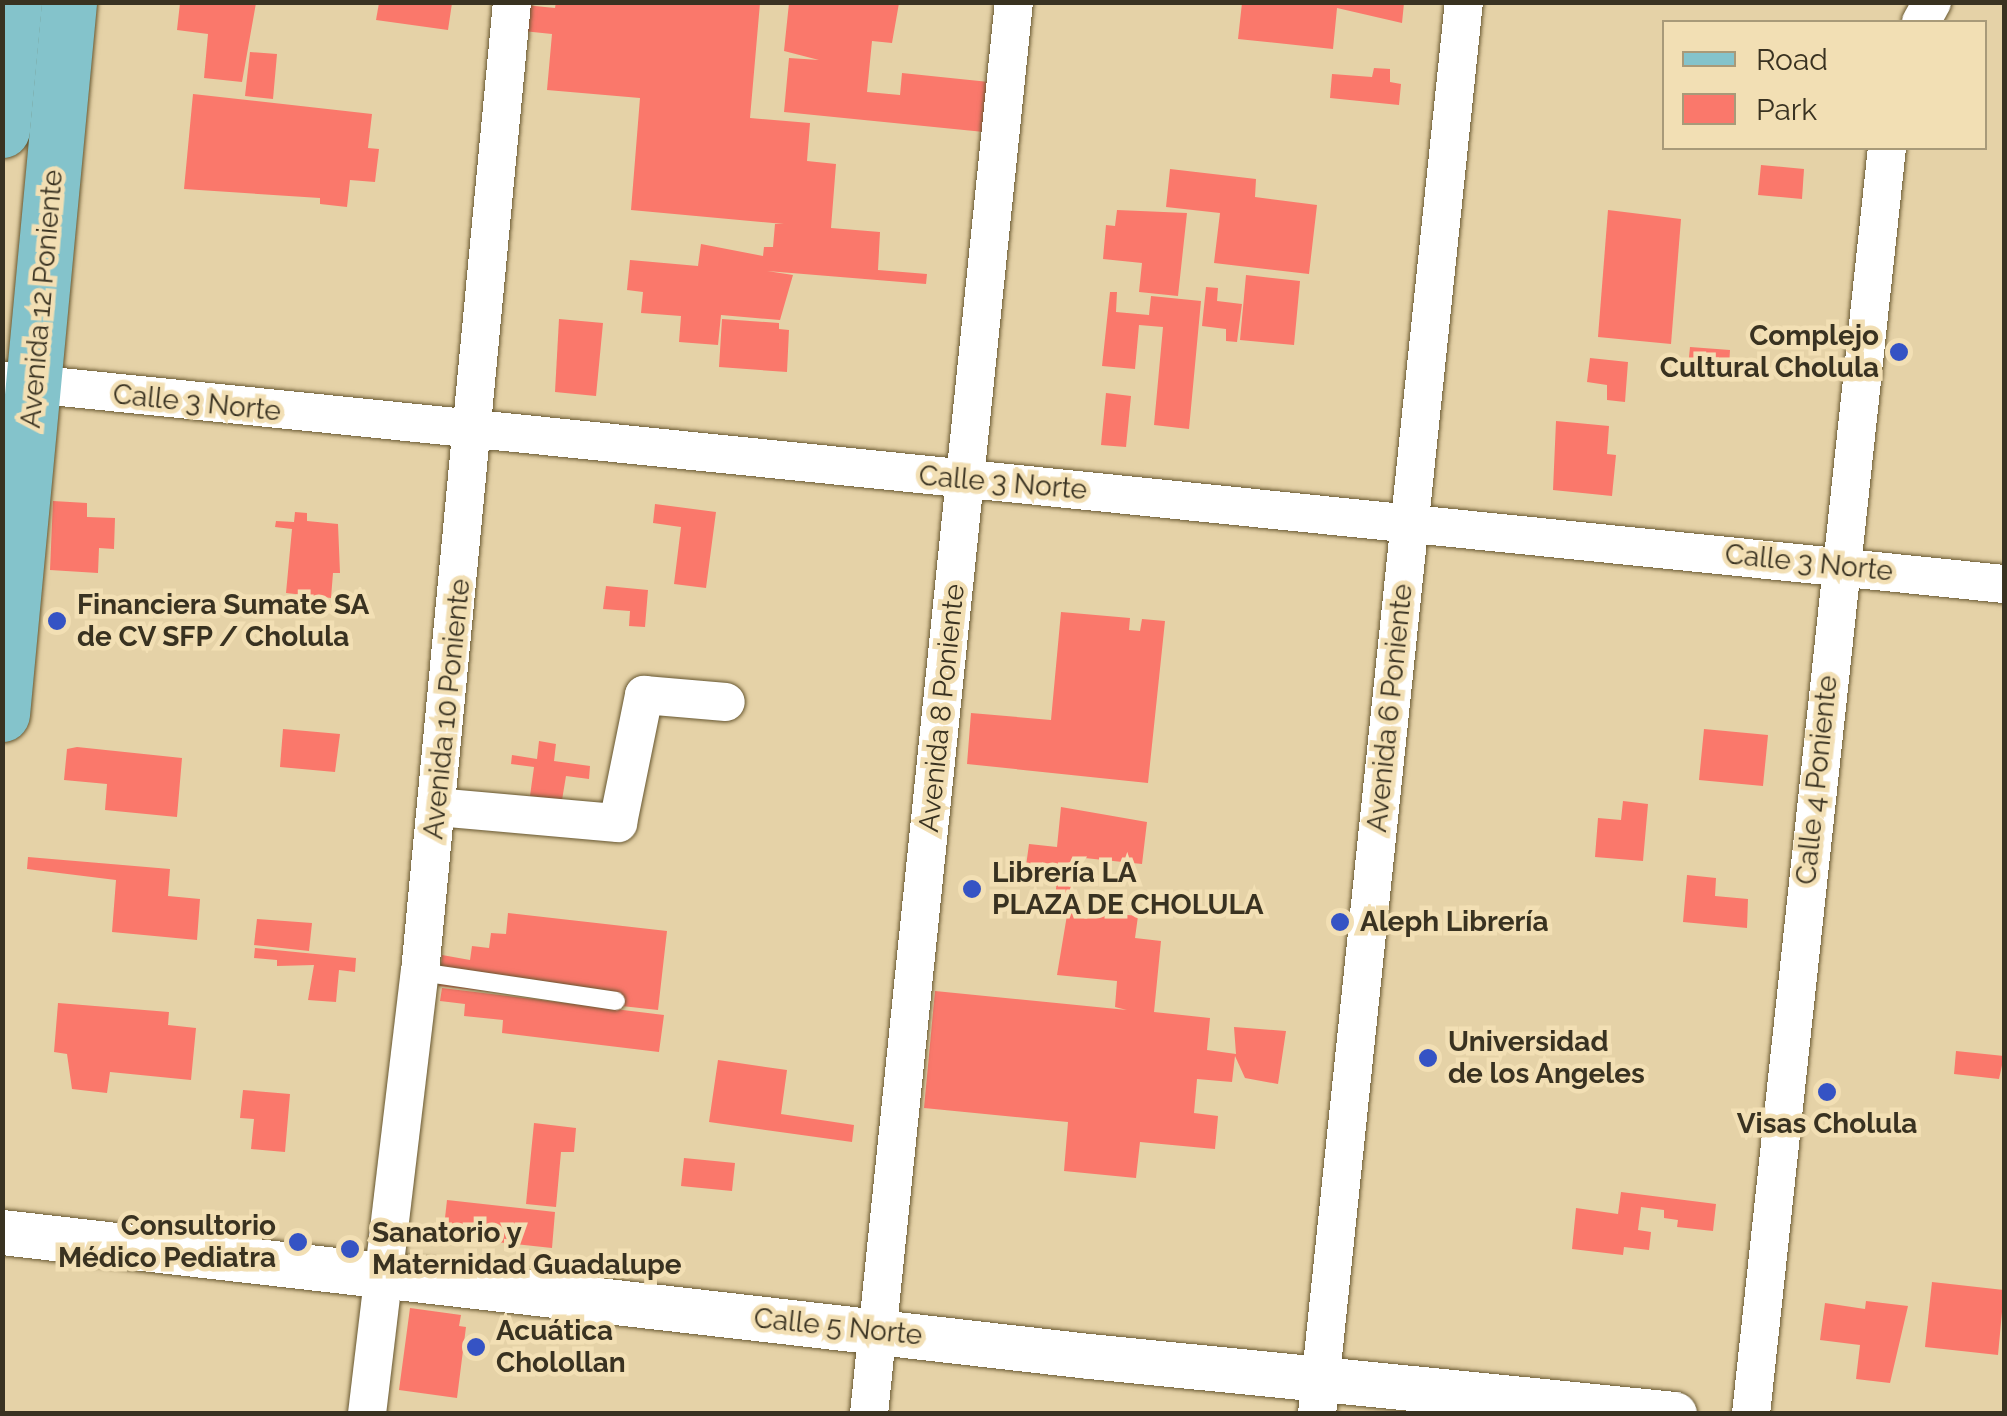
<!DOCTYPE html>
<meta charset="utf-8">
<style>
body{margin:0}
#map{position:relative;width:2007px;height:1416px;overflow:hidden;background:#e5d2a7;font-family:Raleway,sans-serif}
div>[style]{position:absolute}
.green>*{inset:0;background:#fa786b}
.roads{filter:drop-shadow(0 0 2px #675730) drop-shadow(0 0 2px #675730)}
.service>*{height:18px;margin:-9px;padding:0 9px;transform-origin:9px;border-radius:9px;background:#fff}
.minor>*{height:38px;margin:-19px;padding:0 19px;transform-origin:19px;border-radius:19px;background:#fff}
.tertiary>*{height:45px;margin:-22.5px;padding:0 22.5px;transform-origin:22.5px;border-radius:22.5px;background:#fff}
.primary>*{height:55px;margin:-27.5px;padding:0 27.5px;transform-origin:27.5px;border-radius:27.5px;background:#84c3cb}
.dots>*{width:28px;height:28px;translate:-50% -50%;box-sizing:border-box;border:5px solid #f2dfb4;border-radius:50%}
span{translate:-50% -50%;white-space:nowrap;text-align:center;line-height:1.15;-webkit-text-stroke:9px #f2dfb4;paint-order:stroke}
.street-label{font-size:28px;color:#393221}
.poi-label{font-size:28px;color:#393221;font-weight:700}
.right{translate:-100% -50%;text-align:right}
.left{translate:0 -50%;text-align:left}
.frame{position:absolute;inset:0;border:5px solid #393221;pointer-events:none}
.legend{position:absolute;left:1662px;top:20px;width:325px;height:130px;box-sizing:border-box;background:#f2dfb4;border:2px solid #a89a79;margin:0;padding:12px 18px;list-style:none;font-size:30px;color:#393221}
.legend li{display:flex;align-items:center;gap:20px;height:50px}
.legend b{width:50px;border:2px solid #a89a79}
</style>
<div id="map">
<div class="green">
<div style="clip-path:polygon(556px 2px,760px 3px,750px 118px,810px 123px,807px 161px,836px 164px,831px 228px,880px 232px,878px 270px,927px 274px,926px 284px,767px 271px,793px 275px,780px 320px,721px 315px,718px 345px,679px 342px,681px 316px,641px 313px,643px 292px,627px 290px,630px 260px,698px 266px,701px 244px,763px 256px,764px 247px,773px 247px,775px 224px,784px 224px,631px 210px,640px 98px,547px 90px,552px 34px,523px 31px,525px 5px,555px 8px)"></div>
<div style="clip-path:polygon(180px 3px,256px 3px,242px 82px,204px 78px,208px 34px,177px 30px)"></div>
<div style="clip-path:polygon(379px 3px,452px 3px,448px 30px,376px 20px)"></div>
<div style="clip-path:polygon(789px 3px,899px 3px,892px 43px,872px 41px,867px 92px,900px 95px,902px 73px,989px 82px,984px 132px,784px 112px,789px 58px,819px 60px,784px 51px)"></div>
<div style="clip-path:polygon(1242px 3px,1242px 2px,1404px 3px,1402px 23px,1337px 8px,1333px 49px,1238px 39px)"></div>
<div style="clip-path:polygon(250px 52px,277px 54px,273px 99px,245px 96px)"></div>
<div style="clip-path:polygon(1374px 68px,1390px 69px,1390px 82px,1401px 84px,1399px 105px,1330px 98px,1332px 74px,1372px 77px)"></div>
<div style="clip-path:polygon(193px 94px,372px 114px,368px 148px,379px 149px,375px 182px,350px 180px,347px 207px,320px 204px,320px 198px,184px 189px)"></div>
<div style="clip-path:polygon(1761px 165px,1804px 169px,1802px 199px,1758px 195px)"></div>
<div style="clip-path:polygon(1170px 169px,1256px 179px,1255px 197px,1317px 205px,1309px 274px,1214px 263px,1220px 213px,1166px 207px)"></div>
<div style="clip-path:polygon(1117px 210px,1187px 213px,1178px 296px,1139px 292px,1142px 263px,1103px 259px,1106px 225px,1115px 226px)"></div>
<div style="clip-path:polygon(1608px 210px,1681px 219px,1671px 344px,1598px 337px)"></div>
<div style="clip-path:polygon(1246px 275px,1300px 281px,1294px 345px,1240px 340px)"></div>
<div style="clip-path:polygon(1206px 287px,1218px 288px,1217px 301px,1242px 304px,1237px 342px,1226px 341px,1226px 329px,1202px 326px)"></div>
<div style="clip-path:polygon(1110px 292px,1117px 292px,1116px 312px,1149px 315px,1151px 296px,1201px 301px,1189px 429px,1154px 425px,1163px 327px,1139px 325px,1135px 369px,1102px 366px)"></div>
<div style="clip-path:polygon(559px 319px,603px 323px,596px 396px,555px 392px)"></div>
<div style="clip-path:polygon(722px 319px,779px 323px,779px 329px,789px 330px,787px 372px,719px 367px)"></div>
<div style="clip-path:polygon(1690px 347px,1730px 350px,1728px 380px,1687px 377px)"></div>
<div style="clip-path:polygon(1590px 358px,1628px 362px,1625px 402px,1607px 400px,1607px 385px,1587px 382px)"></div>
<div style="clip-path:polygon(1106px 393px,1131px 396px,1126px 447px,1101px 445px)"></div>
<div style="clip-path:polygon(1556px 421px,1609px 426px,1607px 454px,1616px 455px,1612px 496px,1553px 490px)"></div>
<div style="clip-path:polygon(53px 501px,87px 503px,87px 517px,115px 518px,114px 549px,99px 548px,98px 573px,50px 570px)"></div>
<div style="clip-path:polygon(655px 504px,716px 512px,706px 588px,674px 584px,681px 527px,653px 523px)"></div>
<div style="clip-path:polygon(295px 512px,307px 513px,307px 521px,338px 524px,340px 573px,333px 573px,331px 598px,286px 593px,292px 529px,275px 527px,276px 521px,294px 522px)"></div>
<div style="clip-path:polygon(606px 586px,648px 590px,645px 627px,629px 626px,630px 611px,603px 609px)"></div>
<div style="clip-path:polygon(1061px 612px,1130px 618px,1129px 630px,1140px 631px,1142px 619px,1165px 621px,1148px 783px,967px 764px,971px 713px,1051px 720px)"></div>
<div style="clip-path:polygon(283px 729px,340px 734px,335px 772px,280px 767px)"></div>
<div style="clip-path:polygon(1704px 729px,1768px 735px,1763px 786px,1699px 780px)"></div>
<div style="clip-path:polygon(539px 741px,556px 744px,554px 761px,590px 766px,589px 779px,566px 776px,562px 800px,530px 796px,534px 767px,511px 764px,512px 755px,537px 759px)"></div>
<div style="clip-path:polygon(77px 747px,182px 758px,177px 817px,105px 810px,107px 784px,64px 780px,67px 749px)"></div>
<div style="clip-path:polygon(1623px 801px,1648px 804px,1643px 861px,1595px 857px,1598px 818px,1621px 820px)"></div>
<div style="clip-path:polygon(1061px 807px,1147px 822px,1142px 864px,1075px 857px,1070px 906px,1055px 898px,1058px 870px,1026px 866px,1029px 844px,1057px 847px)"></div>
<div style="clip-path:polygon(28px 857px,170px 869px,168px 896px,200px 899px,197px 940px,112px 932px,116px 880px,27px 869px)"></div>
<div style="clip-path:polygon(1687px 875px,1716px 878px,1715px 896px,1748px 899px,1747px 928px,1683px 922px)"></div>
<div style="clip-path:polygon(1068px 909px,1138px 916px,1135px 938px,1161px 941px,1154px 1012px,1210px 1018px,1207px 1050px,1236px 1054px,1234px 1027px,1286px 1031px,1278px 1084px,1245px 1078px,1235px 1056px,1232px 1082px,1197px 1079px,1194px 1113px,1218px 1116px,1215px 1149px,1140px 1142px,1136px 1178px,1064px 1171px,1068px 1122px,924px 1108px,935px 991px,1127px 1010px,1115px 1007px,1117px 981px,1057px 975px)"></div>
<div style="clip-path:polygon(508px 913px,667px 931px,658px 1010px,439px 986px,442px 955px,470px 960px,472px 946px,489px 948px,491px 933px,506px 934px)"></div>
<div style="clip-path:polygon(257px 919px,312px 923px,309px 951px,254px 945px)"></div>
<div style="clip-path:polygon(255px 948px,356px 958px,355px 972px,339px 970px,336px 1002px,308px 1000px,314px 965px,277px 966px,277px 960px,254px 958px)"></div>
<div style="clip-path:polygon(442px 988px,664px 1015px,659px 1052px,502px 1033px,503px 1020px,464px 1016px,465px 1004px,440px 1001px)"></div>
<div style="clip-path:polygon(58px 1003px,169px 1012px,168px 1025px,196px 1028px,191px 1080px,110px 1072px,107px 1093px,72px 1089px,67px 1054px,54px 1052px)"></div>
<div style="clip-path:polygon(1956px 1051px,2004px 1056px,1999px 1079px,1954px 1074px)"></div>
<div style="clip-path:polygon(718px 1060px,787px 1070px,781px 1114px,854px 1125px,852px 1142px,709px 1122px)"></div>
<div style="clip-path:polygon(243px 1090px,290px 1094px,285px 1152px,251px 1149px,254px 1119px,240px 1118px)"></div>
<div style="clip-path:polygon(534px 1123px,576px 1128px,574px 1152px,561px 1152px,556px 1207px,526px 1204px)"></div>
<div style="clip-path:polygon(684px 1158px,735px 1163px,732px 1191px,681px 1186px)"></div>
<div style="clip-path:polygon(1621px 1192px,1716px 1204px,1713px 1231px,1677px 1227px,1678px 1220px,1664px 1218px,1664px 1210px,1641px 1207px,1638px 1230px,1651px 1232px,1649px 1250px,1624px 1247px,1623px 1255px,1572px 1249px,1576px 1208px,1618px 1214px)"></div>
<div style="clip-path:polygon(447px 1200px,555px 1212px,552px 1248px,443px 1236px)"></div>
<div style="clip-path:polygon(1932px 1282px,2004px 1290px,1998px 1355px,1925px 1347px)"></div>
<div style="clip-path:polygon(1866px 1301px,1908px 1306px,1890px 1383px,1856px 1379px,1860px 1345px,1820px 1340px,1825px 1303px,1865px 1309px)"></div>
<div style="clip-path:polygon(410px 1308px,461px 1315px,459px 1326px,466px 1327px,457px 1398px,399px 1390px)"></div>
</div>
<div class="roads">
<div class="service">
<div style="left:420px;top:972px;width:198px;rotate:8.4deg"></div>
</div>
<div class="minor">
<div style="left:1921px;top:22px;width:23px;rotate:-61deg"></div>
<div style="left:2px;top:381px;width:2012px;rotate:5.79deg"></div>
<div style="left:437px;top:807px;width:182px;rotate:5.1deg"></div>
<div style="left:618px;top:823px;width:131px;rotate:-78.5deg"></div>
<div style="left:644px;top:695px;width:82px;rotate:4.9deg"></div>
<div style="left:367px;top:1414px;width:445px;rotate:-83.2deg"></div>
<div style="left:420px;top:972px;width:974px;rotate:-84.58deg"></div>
<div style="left:869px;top:1414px;width:1419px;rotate:-84.14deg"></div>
<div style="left:1317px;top:1414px;width:1420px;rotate:-84.06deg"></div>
<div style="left:1751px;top:1414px;width:1273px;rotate:-83.87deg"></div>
</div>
<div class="tertiary">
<div style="left:2px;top:1232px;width:1094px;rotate:6.51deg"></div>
<div style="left:1089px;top:1356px;width:588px;rotate:5.66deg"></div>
</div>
<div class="primary">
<div style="left:2px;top:130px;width:129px;rotate:-84.6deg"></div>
<div style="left:2px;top:714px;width:715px;rotate:-84.62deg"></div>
</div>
</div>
<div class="dots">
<div style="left:1899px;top:352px;background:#3553c4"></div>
<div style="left:57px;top:621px;background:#3553c4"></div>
<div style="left:972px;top:889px;background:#3553c4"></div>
<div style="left:1340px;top:922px;background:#3553c4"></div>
<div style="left:1428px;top:1058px;background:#3553c4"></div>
<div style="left:1827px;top:1092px;background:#3553c4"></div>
<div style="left:298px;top:1242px;background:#3553c4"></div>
<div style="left:350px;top:1249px;background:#3553c4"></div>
<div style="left:476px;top:1347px;background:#3553c4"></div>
</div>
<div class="street-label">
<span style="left:42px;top:299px;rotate:-85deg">Avenida 12 Poniente</span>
<span style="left:197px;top:403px;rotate:6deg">Calle 3 Norte</span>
<span style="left:1003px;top:483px;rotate:5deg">Calle 3 Norte</span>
<span style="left:1809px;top:563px;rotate:6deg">Calle 3 Norte</span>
<span style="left:942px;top:708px;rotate:-84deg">Avenida 8 Poniente</span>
<span style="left:1390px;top:708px;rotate:-84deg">Avenida 6 Poniente</span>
<span style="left:447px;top:709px;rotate:-84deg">Avenida 10 Poniente</span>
<span style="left:1817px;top:780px;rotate:-84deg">Calle 4 Poniente</span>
<span style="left:838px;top:1327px;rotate:6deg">Calle 5 Norte</span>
</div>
<div class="poi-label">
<span class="right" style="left:1879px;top:352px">Complejo<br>Cultural Cholula</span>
<span class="left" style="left:77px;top:621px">Financiera Sumate SA<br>de CV SFP / Cholula</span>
<span class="left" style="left:992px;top:889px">Librería LA<br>PLAZA DE CHOLULA</span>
<span class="left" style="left:1360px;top:922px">Aleph Librería</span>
<span class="left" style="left:1448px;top:1058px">Universidad<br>de los Angeles</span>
<span style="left:1827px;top:1124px">Visas Cholula</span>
<span class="right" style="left:276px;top:1242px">Consultorio<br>Médico Pediatra</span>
<span class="left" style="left:372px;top:1249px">Sanatorio y<br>Maternidad Guadalupe</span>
<span class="left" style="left:496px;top:1347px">Acuática<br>Cholollan</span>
</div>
<div class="frame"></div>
<ul class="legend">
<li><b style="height:12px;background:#84c3cb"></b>Road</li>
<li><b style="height:28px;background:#fa786b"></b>Park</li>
</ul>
</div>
